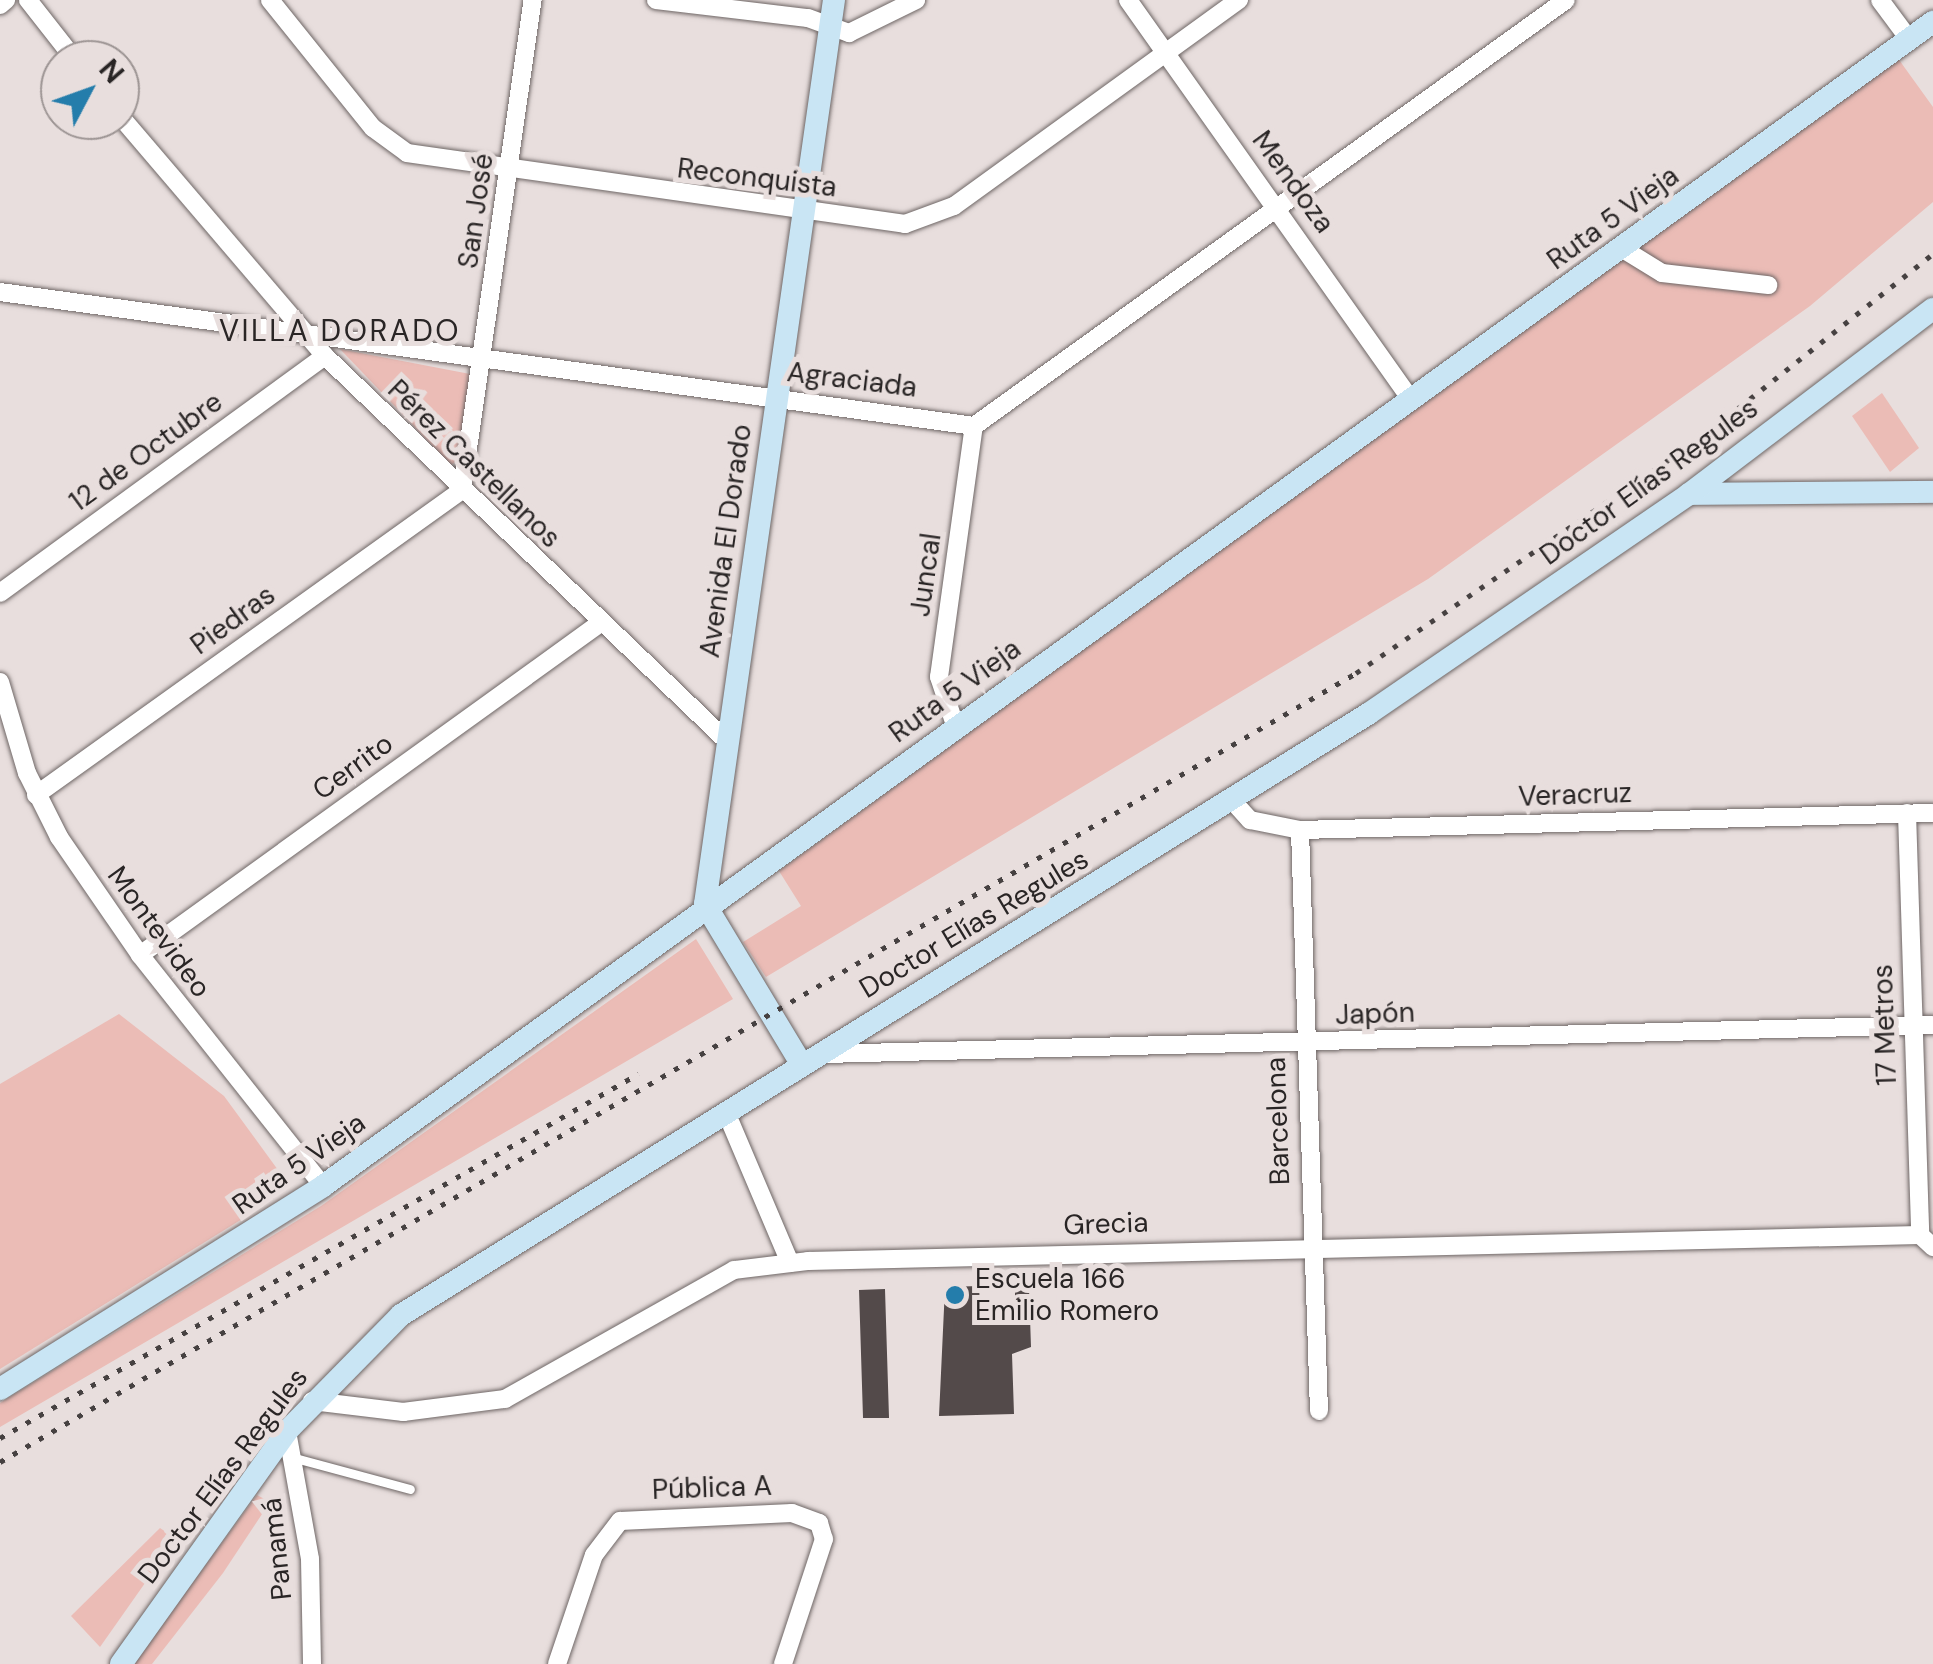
<!DOCTYPE html>
<meta charset="utf-8">
<style>
body{margin:0}
#map{position:relative;width:1933px;height:1664px;overflow:hidden;background:#e8dedd;font-family:"DM Sans",sans-serif}
div>[style]{position:absolute}
.green>*{inset:0;background:#ebbcb6}
.building>*{inset:0;background:#534a4a}
.roads{filter:drop-shadow(0 0 2px #6e6665) drop-shadow(0 0 2px #6e6665)}
.lane>*{height:9px;margin:-4.5px;padding:0 4.5px;transform-origin:4.5px;border-radius:4.5px;background:#fff}
.street>*{height:18px;margin:-9px;padding:0 9px;transform-origin:9px;border-radius:9px;background:#fff}
.secondary>*{height:22px;margin:-11px;padding:0 11px;transform-origin:11px;border-radius:11px;background:#c9e5f4}
.rail>*{height:5px;margin-top:-2.5px;transform-origin:0;background:repeating-linear-gradient(90deg,#464141 0 5px,transparent 0 15px)}
.dots>*{width:28px;height:28px;translate:-50% -50%;box-sizing:border-box;border:5px solid #e8dedd;border-radius:50%}
span{translate:-50% -50%;white-space:nowrap;text-align:center;line-height:1.15;-webkit-text-stroke:10px #e8dedd;paint-order:stroke}
.street-label{font-size:28px;color:#292525}
.poi-label{font-size:28px;color:#292525}
.left{translate:0 -50%;text-align:left}
.neighbourhood-label{font-size:30px;color:#292525;letter-spacing:2.5px}
.north{position:absolute;left:40px;top:40px;width:100px;height:100px;box-sizing:border-box;background:#e8dedd;border:2px solid #9c9493;border-radius:50%;rotate:49deg;font-size:28px;font-weight:700;line-height:40px;text-align:center;color:#292525}
.north::after{content:'';display:block;margin:auto;width:35px;height:45px;background:#247dab;clip-path:polygon(50% 0,100% 100%,50% 72%,0 100%)}
</style>
<div id="map">
<div class="green">
<div style="clip-path:polygon(1897px 57px,1933px 107px,1933px 202px,1810px 306px,1428px 579px,766px 977px,743px 942px,801px 906px,779px 871px)"></div>
<div style="clip-path:polygon(340px 349px,470px 374px,457px 461px,451px 465px)"></div>
<div style="clip-path:polygon(1882px 393px,1919px 448px,1890px 472px,1852px 416px)"></div>
<div style="clip-path:polygon(696px 939px,733px 999px,0 1427px,0 1403px,321px 1206px)"></div>
<div style="clip-path:polygon(119px 1014px,224px 1096px,278px 1170px,247px 1216px,0 1369px,0 1084px)"></div>
<div style="clip-path:polygon(257px 1495px,270px 1502px,223px 1573px,152px 1664px,133px 1664px)"></div>
<div style="clip-path:polygon(160px 1528px,176px 1539px,100px 1647px,71px 1616px)"></div>
</div>
<div class="building">
<div style="clip-path:polygon(979px 1286px,980px 1307px,1015px 1306px,1015px 1289px,1029px 1288px,1031px 1347px,1012px 1354px,1014px 1414px,939px 1416px,945px 1287px)"></div>
<div style="clip-path:polygon(885px 1289px,889px 1418px,863px 1418px,859px 1290px)"></div>
</div>
<div class="roads">
<div class="lane">
<div style="left:295px;top:1458px;width:119px;rotate:15.1deg"></div>
</div>
<div class="street">
<div style="left:28px;top:0;width:76px;rotate:51.9deg"></div>
<div style="left:270px;top:0;width:164px;rotate:51.2deg"></div>
<div style="left:373px;top:128px;width:42px;rotate:36.3deg"></div>
<div style="left:407px;top:153px;width:503px;rotate:8.11deg"></div>
<div style="left:905px;top:224px;width:52px;rotate:-20.2deg"></div>
<div style="left:954px;top:206px;width:352px;rotate:-35.9deg"></div>
<div style="left:656px;top:0;width:153px;rotate:6.8deg"></div>
<div style="left:808px;top:18px;width:44px;rotate:20.1deg"></div>
<div style="left:849px;top:33px;width:75px;rotate:-26.2deg"></div>
<div style="left:1128px;top:0;width:489px;rotate:54.7deg"></div>
<div style="left:1880px;top:0;width:49px;rotate:53.4deg"></div>
<div style="left:0;top:5px;width:8px;rotate:-40deg"></div>
<div style="left:120px;top:116px;width:316px;rotate:49.5deg"></div>
<div style="left:325px;top:356px;width:559px;rotate:43.77deg"></div>
<div style="left:1623px;top:249px;width:46px;rotate:31.6deg"></div>
<div style="left:1662px;top:273px;width:107px;rotate:6.5deg"></div>
<div style="left:0;top:292px;width:983px;rotate:7.83deg"></div>
<div style="left:974px;top:426px;width:729px;rotate:-35.74deg"></div>
<div style="left:0;top:593px;width:402px;rotate:-36.1deg"></div>
<div style="left:0;top:682px;width:95px;rotate:73.5deg"></div>
<div style="left:27px;top:773px;width:72px;rotate:63.4deg"></div>
<div style="left:59px;top:837px;width:143px;rotate:55.5deg"></div>
<div style="left:140px;top:955px;width:295px;rotate:51.6deg"></div>
<div style="left:956px;top:728px;width:54px;rotate:-108.4deg"></div>
<div style="left:939px;top:677px;width:253px;rotate:-82.1deg"></div>
<div style="left:36px;top:795px;width:524px;rotate:-35.6deg"></div>
<div style="left:462px;top:490px;width:495px;rotate:-81.8deg"></div>
<div style="left:1230px;top:798px;width:30px;rotate:48deg"></div>
<div style="left:1250px;top:820px;width:51px;rotate:11.3deg"></div>
<div style="left:1300px;top:830px;width:633px;rotate:-1.54deg"></div>
<div style="left:1907px;top:813px;width:422px;rotate:88.2deg"></div>
<div style="left:1300px;top:830px;width:581px;rotate:88.13deg"></div>
<div style="left:140px;top:955px;width:566px;rotate:-35.8deg"></div>
<div style="left:824px;top:1054px;width:1109px;rotate:-1.5deg"></div>
<div style="left:726px;top:1112px;width:164px;rotate:67deg"></div>
<div style="left:312px;top:1401px;width:92px;rotate:6.9deg"></div>
<div style="left:403px;top:1412px;width:103px;rotate:-7.3deg"></div>
<div style="left:505px;top:1399px;width:263px;rotate:-29.4deg"></div>
<div style="left:734px;top:1270px;width:75px;rotate:-6.9deg"></div>
<div style="left:808px;top:1261px;width:1112px;rotate:-1.34deg"></div>
<div style="left:1920px;top:1235px;width:18px;rotate:43deg"></div>
<div style="left:287px;top:1431px;width:130px;rotate:79.8deg"></div>
<div style="left:310px;top:1559px;width:105px;rotate:88.9deg"></div>
<div style="left:557px;top:1664px;width:115px;rotate:-71.3deg"></div>
<div style="left:594px;top:1555px;width:43px;rotate:-52.6deg"></div>
<div style="left:620px;top:1521px;width:172px;rotate:-2.7deg"></div>
<div style="left:792px;top:1513px;width:29px;rotate:20deg"></div>
<div style="left:819px;top:1523px;width:17px;rotate:73deg"></div>
<div style="left:824px;top:1539px;width:132px;rotate:108.2deg"></div>
</div>
<div class="secondary">
<div style="left:1689px;top:494px;width:244px;rotate:-0.5deg"></div>
<div style="left:802px;top:1065px;width:188px;rotate:-121.1deg"></div>
<div style="left:705px;top:904px;width:913px;rotate:-81.88deg"></div>
<div style="left:0;top:1389px;width:381px;rotate:-32.1deg"></div>
<div style="left:323px;top:1186px;width:1987px;rotate:-35.87deg"></div>
<div style="left:121px;top:1664px;width:286px;rotate:-54.5deg"></div>
<div style="left:287px;top:1431px;width:163px;rotate:-45.5deg"></div>
<div style="left:401px;top:1315px;width:1139px;rotate:-31.86deg"></div>
<div style="left:1368px;top:714px;width:389px;rotate:-34.4deg"></div>
<div style="left:1689px;top:494px;width:306px;rotate:-37.2deg"></div>
</div>
</div>
<div class="rail">
<div style="left:0;top:1438px;width:735px;rotate:-29.71deg"></div>
<div style="left:0;top:1462px;width:1569px;rotate:-30.19deg"></div>
<div style="left:1356px;top:673px;width:420px;rotate:-34.3deg"></div>
<div style="left:1703px;top:436px;width:293px;rotate:-38.4deg"></div>
</div>
<div class="dots">
<div style="left:955px;top:1295px;background:#247dab"></div>
</div>
<div class="street-label">
<span style="left:757px;top:178px;rotate:7deg">Reconquista</span>
<span style="left:1293px;top:182px;rotate:54deg">Mendoza</span>
<span style="left:476px;top:211px;rotate:-82deg">San José</span>
<span style="left:1613px;top:218px;rotate:-36deg">Ruta 5 Vieja</span>
<span style="left:852px;top:380px;rotate:7deg">Agraciada</span>
<span style="left:146px;top:452px;rotate:-36deg">12 de Octubre</span>
<span style="left:474px;top:464px;rotate:44deg">Pérez Castellanos</span>
<span style="left:1649px;top:482px;rotate:-36deg">Doctor Elías Regules</span>
<span style="left:726px;top:541px;rotate:-82deg">Avenida El Dorado</span>
<span style="left:926px;top:575px;rotate:-82deg">Juncal</span>
<span style="left:233px;top:620px;rotate:-36deg">Piedras</span>
<span style="left:955px;top:691px;rotate:-36deg">Ruta 5 Vieja</span>
<span style="left:353px;top:767px;rotate:-36deg">Cerrito</span>
<span style="left:1575px;top:795px;rotate:-2deg">Veracruz</span>
<span style="left:974px;top:924px;rotate:-31deg">Doctor Elías Regules</span>
<span style="left:159px;top:932px;rotate:54deg">Montevideo</span>
<span style="left:1375px;top:1014px;rotate:-2deg">Japón</span>
<span style="left:1885px;top:1025px;rotate:-92deg">17 Metros</span>
<span style="left:1278px;top:1121px;rotate:-92deg">Barcelona</span>
<span style="left:299px;top:1164px;rotate:-35deg">Ruta 5 Vieja</span>
<span style="left:1106px;top:1224px;rotate:-2deg">Grecia</span>
<span style="left:223px;top:1476px;rotate:-53deg">Doctor Elías Regules</span>
<span style="left:712px;top:1488px;rotate:-2deg">Pública A</span>
<span style="left:277px;top:1549px;rotate:-96deg">Panamá</span>
</div>
<div class="poi-label">
<span class="left" style="left:975px;top:1295px">Escuela 166<br>Emilio Romero</span>
</div>
<div class="neighbourhood-label">
<span style="left:340px;top:331px">VILLA DORADO</span>
</div>
<div class="north">N</div>
</div>
